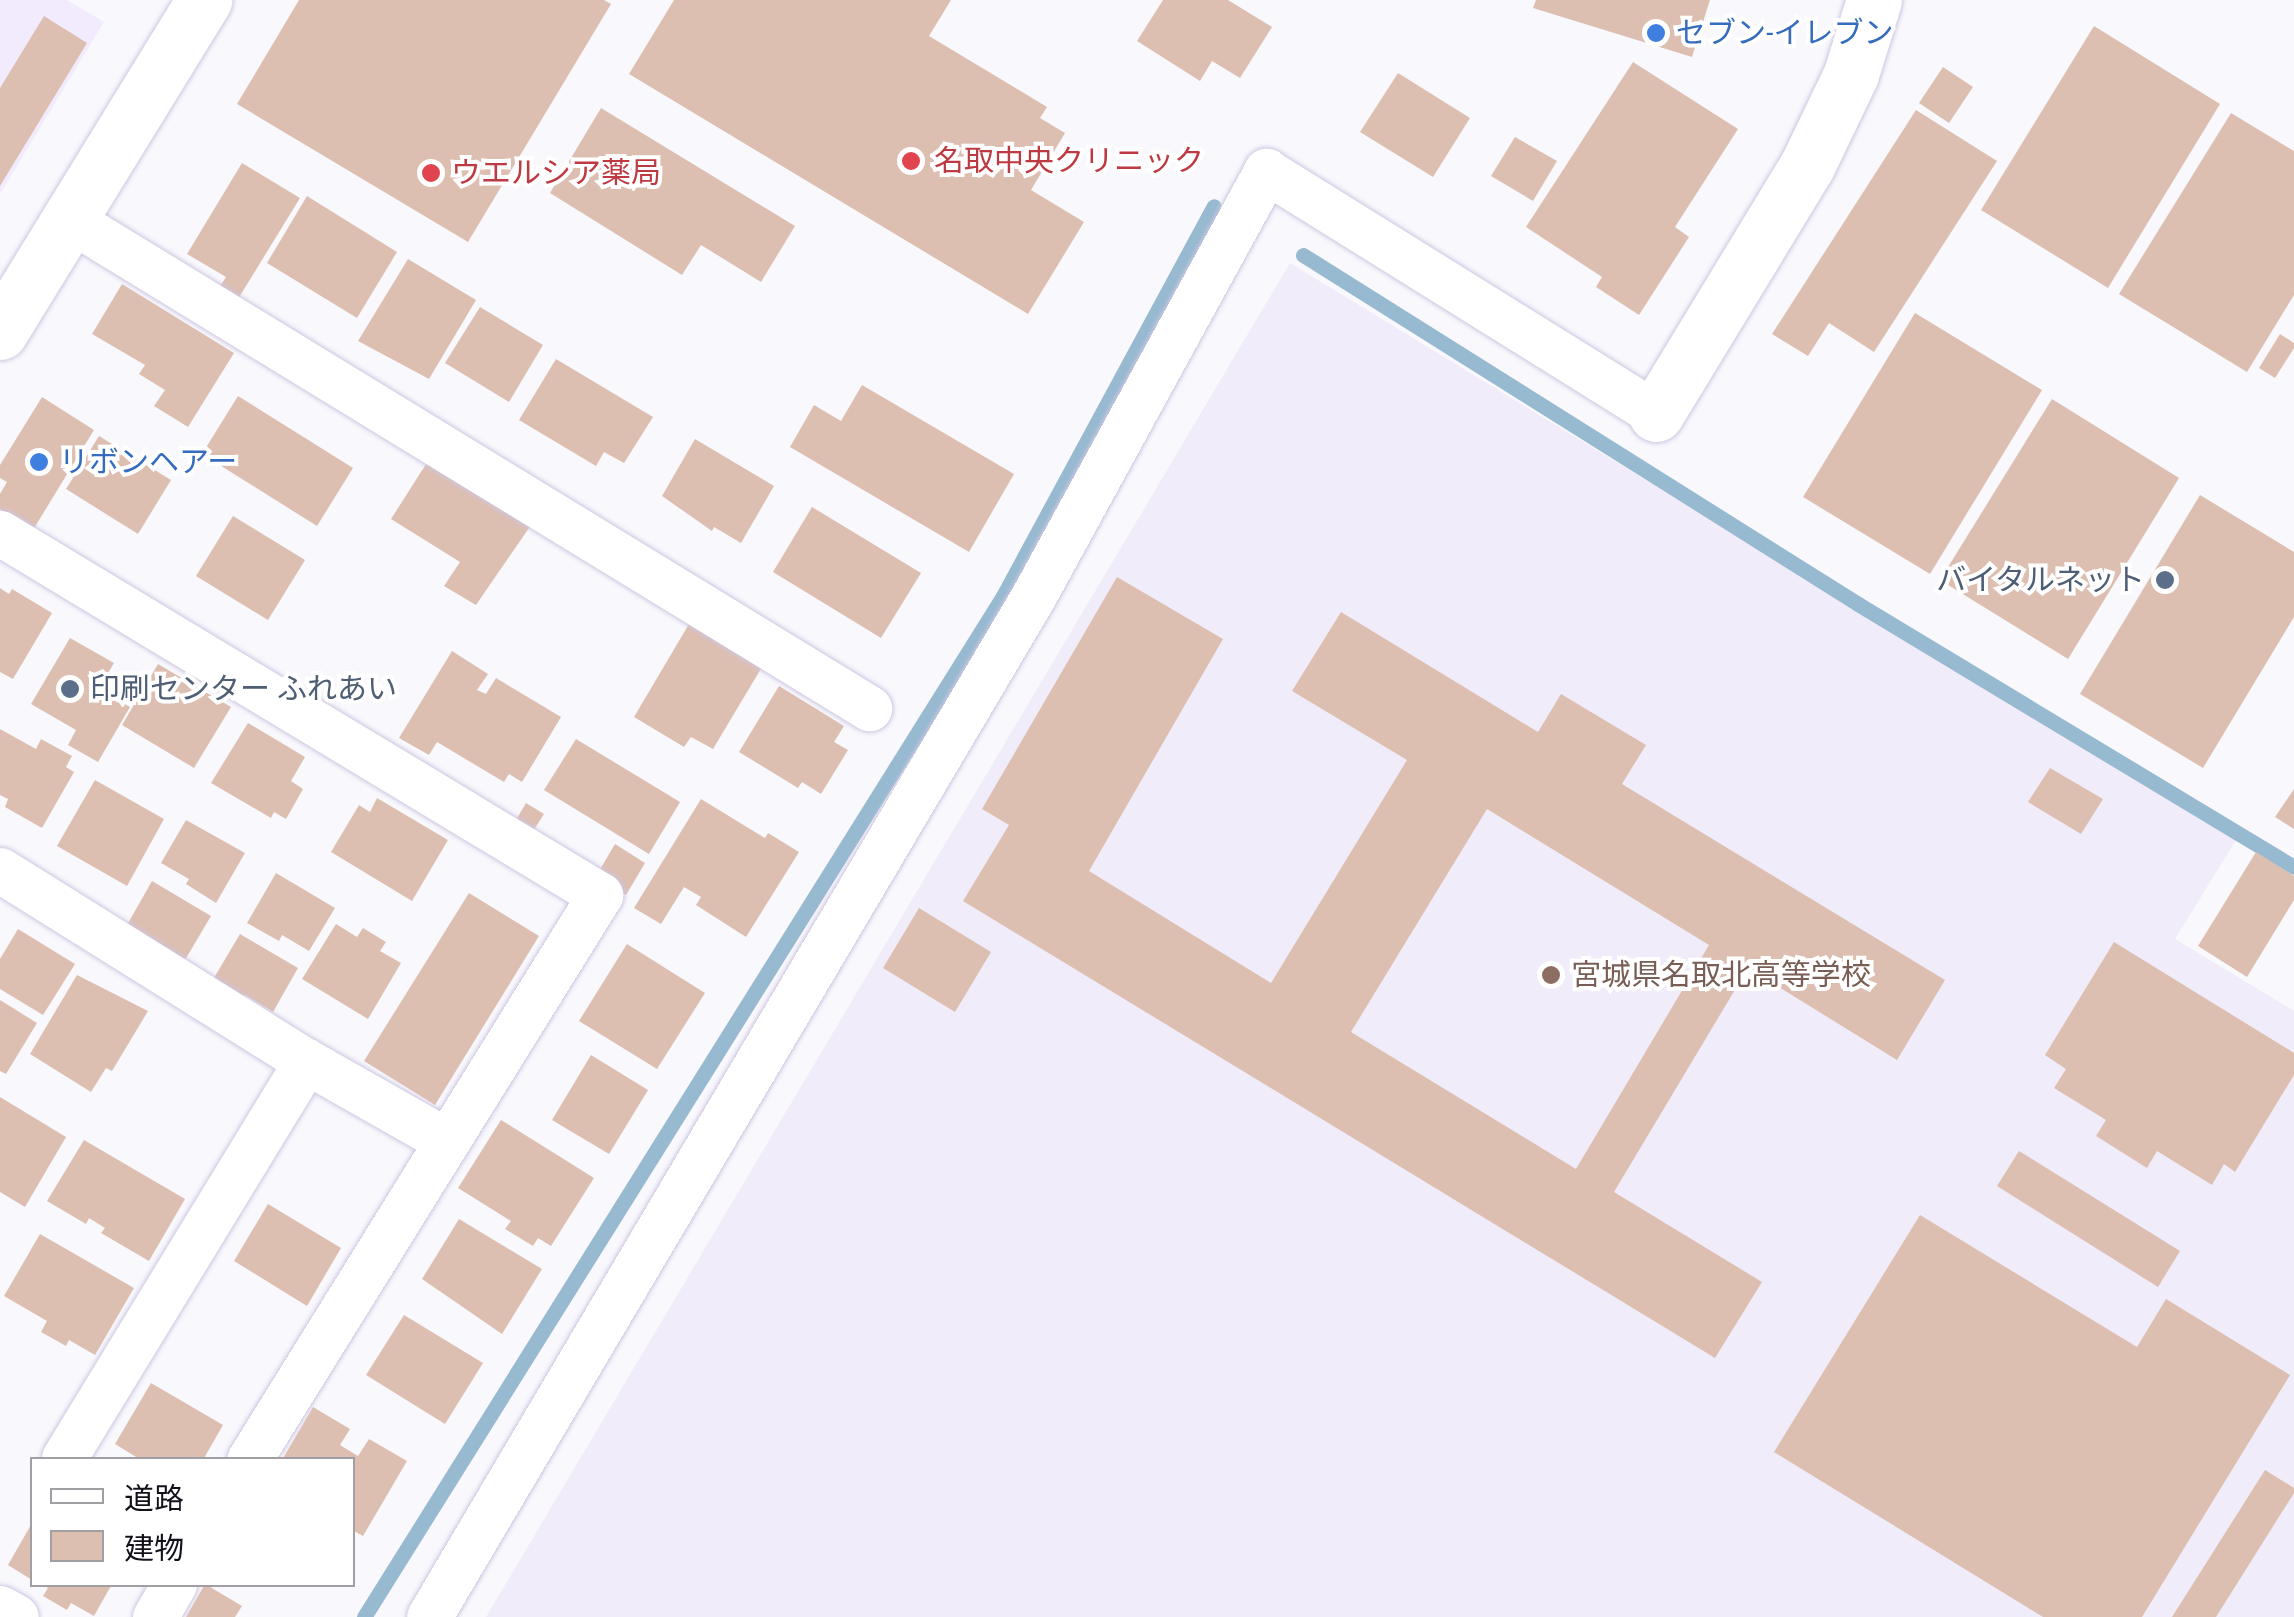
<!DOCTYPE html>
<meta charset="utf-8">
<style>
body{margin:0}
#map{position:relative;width:2294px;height:1617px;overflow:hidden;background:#f9f8fd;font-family:"Roboto Condensed","Noto Sans JP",sans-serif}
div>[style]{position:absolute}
.commercial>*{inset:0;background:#f1ebfd}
.built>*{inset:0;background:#f0ecfa}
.stream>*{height:15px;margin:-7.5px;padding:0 7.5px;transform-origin:7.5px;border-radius:7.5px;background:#97bad1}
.building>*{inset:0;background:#ddbfb2}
.roads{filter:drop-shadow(0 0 2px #cec6e1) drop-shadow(0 0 2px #cec6e1)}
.minor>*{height:45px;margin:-22.5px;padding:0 22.5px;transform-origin:22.5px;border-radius:22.5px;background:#fff}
.tertiary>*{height:55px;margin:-27.5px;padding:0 27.5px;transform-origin:27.5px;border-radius:27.5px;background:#fff}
.dots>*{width:28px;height:28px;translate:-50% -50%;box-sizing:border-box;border:5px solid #fff;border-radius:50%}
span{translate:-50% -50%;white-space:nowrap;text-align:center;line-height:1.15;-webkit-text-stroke:8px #fff;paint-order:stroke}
.shop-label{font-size:30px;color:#366cbe}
.left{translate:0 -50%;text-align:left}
.health-label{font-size:30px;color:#be3a42}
.service-label{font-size:30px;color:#4e5e75}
.right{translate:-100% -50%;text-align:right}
.education-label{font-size:30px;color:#785e54}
.legend{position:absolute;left:30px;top:1457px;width:325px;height:130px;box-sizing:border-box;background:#fff;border:2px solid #a19fa3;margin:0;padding:12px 18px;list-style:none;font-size:30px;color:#13101a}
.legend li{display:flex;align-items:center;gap:20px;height:50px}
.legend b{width:50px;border:2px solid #a19fa3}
</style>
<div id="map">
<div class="commercial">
<div style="clip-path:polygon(0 0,67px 0,104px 22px,0 194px)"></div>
</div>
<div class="built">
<div style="clip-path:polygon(1290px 263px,2236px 840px,2175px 939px,2294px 1011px,2294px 1617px,486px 1617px)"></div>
</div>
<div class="stream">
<div style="left:1303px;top:255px;width:656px;rotate:32.16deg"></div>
<div style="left:1858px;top:604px;width:509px;rotate:31.1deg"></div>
<div style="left:364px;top:1617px;width:1204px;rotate:-57.96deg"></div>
<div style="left:1003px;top:596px;width:443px;rotate:-61.6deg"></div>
</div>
<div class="building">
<div style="clip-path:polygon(299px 0,604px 0,611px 4px,468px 242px,237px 104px)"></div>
<div style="clip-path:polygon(674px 0,951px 0,929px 36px,1047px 107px,1040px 118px,1065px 133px,1031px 190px,1084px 222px,1028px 314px,629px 74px)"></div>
<div style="clip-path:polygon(1163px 0,1228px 0,1272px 27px,1240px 78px,1212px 61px,1200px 81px,1137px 41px)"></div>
<div style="clip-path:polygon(1536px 0,1710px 0,1692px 57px,1533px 8px)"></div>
<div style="clip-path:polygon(44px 16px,87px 43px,0 186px,0 88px)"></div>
<div style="clip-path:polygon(2094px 26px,2220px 104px,2108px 288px,1981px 210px)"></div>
<div style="clip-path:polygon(1633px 62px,1738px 129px,1675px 227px,1689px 237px,1639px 315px,1596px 287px,1602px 277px,1526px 227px)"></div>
<div style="clip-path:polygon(1943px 67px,1973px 87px,1949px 123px,1919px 103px)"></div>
<div style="clip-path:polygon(1398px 73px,1470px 118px,1433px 177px,1360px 132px)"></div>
<div style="clip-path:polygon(601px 108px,795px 226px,761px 282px,701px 245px,682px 275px,550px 193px)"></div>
<div style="clip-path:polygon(1916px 110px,1997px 161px,1874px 352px,1829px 323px,1808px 356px,1772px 334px)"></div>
<div style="clip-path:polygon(2231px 113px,2294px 151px,2294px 295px,2247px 372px,2119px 294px)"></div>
<div style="clip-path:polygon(1515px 137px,1557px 161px,1533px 201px,1491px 176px)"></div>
<div style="clip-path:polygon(242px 163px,300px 198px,238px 299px,219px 288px,226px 277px,187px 254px)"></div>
<div style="clip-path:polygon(307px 196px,397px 252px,357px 318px,267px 263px)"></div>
<div style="clip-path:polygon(408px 259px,476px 300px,429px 379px,358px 341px)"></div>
<div style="clip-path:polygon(122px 284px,234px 353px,188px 427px,154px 406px,165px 390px,139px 374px,145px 365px,92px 334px)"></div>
<div style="clip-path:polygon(480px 307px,543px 345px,509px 402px,445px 363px)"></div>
<div style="clip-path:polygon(1915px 313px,2042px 390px,1930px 574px,1803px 497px)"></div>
<div style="clip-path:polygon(2280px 334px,2294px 343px,2294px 348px,2275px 378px,2259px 368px)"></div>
<div style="clip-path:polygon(556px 359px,653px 417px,624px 463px,604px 452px,596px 466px,519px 420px)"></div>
<div style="clip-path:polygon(862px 385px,1014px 474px,969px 552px,790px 447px,814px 405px,841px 421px)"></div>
<div style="clip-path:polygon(238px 396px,353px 468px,317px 526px,202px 454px)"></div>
<div style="clip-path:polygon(42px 397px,94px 430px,33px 530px,0 509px,0 494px,7px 482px,0 478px,0 465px)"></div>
<div style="clip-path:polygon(2052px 399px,2179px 478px,2068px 659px,1940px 580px)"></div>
<div style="clip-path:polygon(99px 436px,171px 480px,138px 534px,66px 489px)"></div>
<div style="clip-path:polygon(695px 439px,774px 486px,741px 543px,714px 527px,712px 531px,662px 496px)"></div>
<div style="clip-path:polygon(428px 461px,531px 525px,476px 605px,444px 586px,460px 562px,391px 519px)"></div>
<div style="clip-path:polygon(2200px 495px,2294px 552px,2294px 617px,2203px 768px,2080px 694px)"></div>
<div style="clip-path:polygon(812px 507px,921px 573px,881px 638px,773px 572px)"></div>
<div style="clip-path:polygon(233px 516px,305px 560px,268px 620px,196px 576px)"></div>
<div style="clip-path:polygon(evenodd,1117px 577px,1223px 639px,1089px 871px,1271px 983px,1407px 760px,1292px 691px,1341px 612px,1538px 732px,1561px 694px,1646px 745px,1622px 784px,1945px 980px,1897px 1060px,1748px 968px,1614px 1192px,1762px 1282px,1715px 1358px,963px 901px,1009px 825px,982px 809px,1117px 577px,1487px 809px,1709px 945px,1576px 1169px,1351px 1032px,1487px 809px)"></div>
<div style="clip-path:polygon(0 588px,9px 594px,12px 589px,52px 613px,13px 679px,0 672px)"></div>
<div style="clip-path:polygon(689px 624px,762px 667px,713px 749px,691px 737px,684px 747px,634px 717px)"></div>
<div style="clip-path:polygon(70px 638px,114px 663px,99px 688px,130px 707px,98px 762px,68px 745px,76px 730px,31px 704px)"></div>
<div style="clip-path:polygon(452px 651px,488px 674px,477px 690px,486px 694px,496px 678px,561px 717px,522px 782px,509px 774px,504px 782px,437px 742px,429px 755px,399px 738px)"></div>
<div style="clip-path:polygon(158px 664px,231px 707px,194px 768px,122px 725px)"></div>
<div style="clip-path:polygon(779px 686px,844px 726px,834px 742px,848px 750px,821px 794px,802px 782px,798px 788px,739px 752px)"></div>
<div style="clip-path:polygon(248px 723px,305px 757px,291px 781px,303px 789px,286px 819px,274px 812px,271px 818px,211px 783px)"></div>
<div style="clip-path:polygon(0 729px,36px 749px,41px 739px,72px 756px,66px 767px,74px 772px,42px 828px,5px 807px,8px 799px,0 795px)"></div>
<div style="clip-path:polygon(576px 739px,680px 802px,649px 854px,544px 790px)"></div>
<div style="clip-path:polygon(2050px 768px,2103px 799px,2081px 834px,2028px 802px)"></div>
<div style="clip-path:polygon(95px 780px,164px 819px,127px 886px,57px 846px)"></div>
<div style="clip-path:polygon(2294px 789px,2294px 829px,2275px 817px)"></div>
<div style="clip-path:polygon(377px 798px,448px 840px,412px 901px,331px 852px,359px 805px,370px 812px)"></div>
<div style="clip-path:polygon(701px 799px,765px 838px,768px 833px,799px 852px,746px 937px,696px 905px,701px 897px,684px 887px,661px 924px,634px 908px)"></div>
<div style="clip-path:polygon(526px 803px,544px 814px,527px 841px,510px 830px)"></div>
<div style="clip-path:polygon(186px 820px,245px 853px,216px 903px,186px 884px,189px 879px,161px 863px)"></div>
<div style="clip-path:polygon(615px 844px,645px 863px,626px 895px,596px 876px)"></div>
<div style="clip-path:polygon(2256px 852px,2294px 876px,2294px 900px,2247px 977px,2198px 946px)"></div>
<div style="clip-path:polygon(276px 873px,335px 908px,309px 951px,282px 935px,279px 941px,247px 923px)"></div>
<div style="clip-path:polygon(152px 881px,211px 916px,182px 965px,127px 925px)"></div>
<div style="clip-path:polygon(469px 893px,539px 936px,435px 1105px,364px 1061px)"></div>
<div style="clip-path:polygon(919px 908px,991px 952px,955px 1012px,883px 968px)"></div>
<div style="clip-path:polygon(336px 924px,357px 937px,363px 928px,386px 942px,380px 951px,401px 963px,368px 1019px,302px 979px)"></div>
<div style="clip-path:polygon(18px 929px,75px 964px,43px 1015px,0 989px,0 959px)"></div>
<div style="clip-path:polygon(240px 934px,298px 968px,273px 1012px,245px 995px,241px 1001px,211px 983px)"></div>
<div style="clip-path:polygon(2114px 942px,2294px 1053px,2294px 1075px,2235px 1172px,2224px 1164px,2212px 1185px,2157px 1151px,2147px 1168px,2096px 1136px,2106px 1120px,2054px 1088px,2066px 1069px,2045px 1055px)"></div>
<div style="clip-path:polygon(627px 944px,705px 993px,657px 1069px,579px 1021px)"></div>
<div style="clip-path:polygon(77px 975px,148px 1011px,112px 1071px,106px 1068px,91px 1092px,30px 1054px)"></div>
<div style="clip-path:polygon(0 1000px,37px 1023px,6px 1074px,0 1071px)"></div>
<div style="clip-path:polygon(591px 1055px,648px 1090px,609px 1154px,552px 1120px)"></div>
<div style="clip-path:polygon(0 1097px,66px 1137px,25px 1207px,0 1192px)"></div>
<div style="clip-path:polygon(501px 1120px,594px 1178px,551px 1246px,538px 1238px,533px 1246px,505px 1229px,511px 1221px,458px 1188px)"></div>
<div style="clip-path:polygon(84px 1140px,185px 1199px,149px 1261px,101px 1233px,105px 1228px,89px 1218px,86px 1224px,47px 1201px)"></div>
<div style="clip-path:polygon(2019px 1151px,2180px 1251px,2158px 1287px,1997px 1186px)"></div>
<div style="clip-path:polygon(268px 1204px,341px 1248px,307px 1306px,234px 1261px)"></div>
<div style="clip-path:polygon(1920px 1215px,2137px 1347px,2166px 1299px,2290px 1375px,2142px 1617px,2043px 1617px,1774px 1452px)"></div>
<div style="clip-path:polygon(459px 1219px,542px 1269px,502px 1334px,422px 1279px)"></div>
<div style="clip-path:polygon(40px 1234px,134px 1288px,95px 1355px,69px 1340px,66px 1346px,41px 1332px,47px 1321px,4px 1296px)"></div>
<div style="clip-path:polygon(404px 1315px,483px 1363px,445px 1424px,366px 1375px)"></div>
<div style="clip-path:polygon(151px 1383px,223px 1425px,203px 1460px,141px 1460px,115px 1444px)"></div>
<div style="clip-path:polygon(313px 1407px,350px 1429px,340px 1445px,358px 1456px,369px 1439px,407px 1461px,363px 1536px,352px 1530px,352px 1460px,282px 1460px)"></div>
<div style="clip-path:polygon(2265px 1470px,2294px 1488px,2294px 1493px,2216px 1617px,2172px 1617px)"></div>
<div style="clip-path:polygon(32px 1523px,32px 1580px,8px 1565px)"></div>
<div style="clip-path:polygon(41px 1584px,112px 1584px,94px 1616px,71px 1603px,67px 1610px,43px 1596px,48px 1588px)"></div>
<div style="clip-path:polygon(205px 1584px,242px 1606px,235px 1617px,186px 1617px)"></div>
</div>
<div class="roads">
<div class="minor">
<div style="left:69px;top:219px;width:938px;rotate:31.44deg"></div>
<div style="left:0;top:533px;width:701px;rotate:31.1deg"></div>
<div style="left:600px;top:895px;width:665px;rotate:121.85deg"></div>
<div style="left:0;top:870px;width:361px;rotate:32deg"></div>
<div style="left:306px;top:1061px;width:160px;rotate:29.6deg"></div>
<div style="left:68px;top:1460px;width:4px;rotate:-153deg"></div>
<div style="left:64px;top:1458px;width:465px;rotate:-58.6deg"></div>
<div style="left:0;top:1608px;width:18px;rotate:29deg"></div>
<div style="left:155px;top:1617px;width:38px;rotate:-60deg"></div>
<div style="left:429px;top:1617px;width:1185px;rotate:-59.37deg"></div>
<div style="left:1033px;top:597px;width:486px;rotate:-61.3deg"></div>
<div style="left:1266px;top:171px;width:460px;rotate:31.9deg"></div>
</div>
<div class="tertiary">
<div style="left:0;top:332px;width:390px;rotate:-58.4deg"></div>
<div style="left:1656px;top:414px;width:290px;rotate:-58.7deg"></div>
<div style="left:1807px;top:166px;width:102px;rotate:-64.4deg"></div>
<div style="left:1851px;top:74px;width:77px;rotate:-72.7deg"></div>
</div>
</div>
<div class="dots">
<div style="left:1656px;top:33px;background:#3f7fe0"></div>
<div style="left:911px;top:161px;background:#e0444e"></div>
<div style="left:431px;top:173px;background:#e0444e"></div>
<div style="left:39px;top:462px;background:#3f7fe0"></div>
<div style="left:2165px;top:580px;background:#5c6f8a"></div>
<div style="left:70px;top:689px;background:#5c6f8a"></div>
<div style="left:1551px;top:975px;background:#8d6e63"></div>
</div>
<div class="shop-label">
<span class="left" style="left:1676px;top:33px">セブン-イレブン</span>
<span class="left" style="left:59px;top:462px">リボンヘアー</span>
</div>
<div class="health-label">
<span class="left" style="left:934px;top:161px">名取中央クリニック</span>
<span class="left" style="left:451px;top:173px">ウエルシア薬局</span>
</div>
<div class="service-label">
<span class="right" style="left:2145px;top:580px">バイタルネット</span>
<span class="left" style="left:90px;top:689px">印刷センター ふれあい</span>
</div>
<div class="education-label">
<span class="left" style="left:1571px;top:975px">宮城県名取北高等学校</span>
</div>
<ul class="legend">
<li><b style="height:12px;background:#fff"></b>道路</li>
<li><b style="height:28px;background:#ddbfb2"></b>建物</li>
</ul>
</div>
